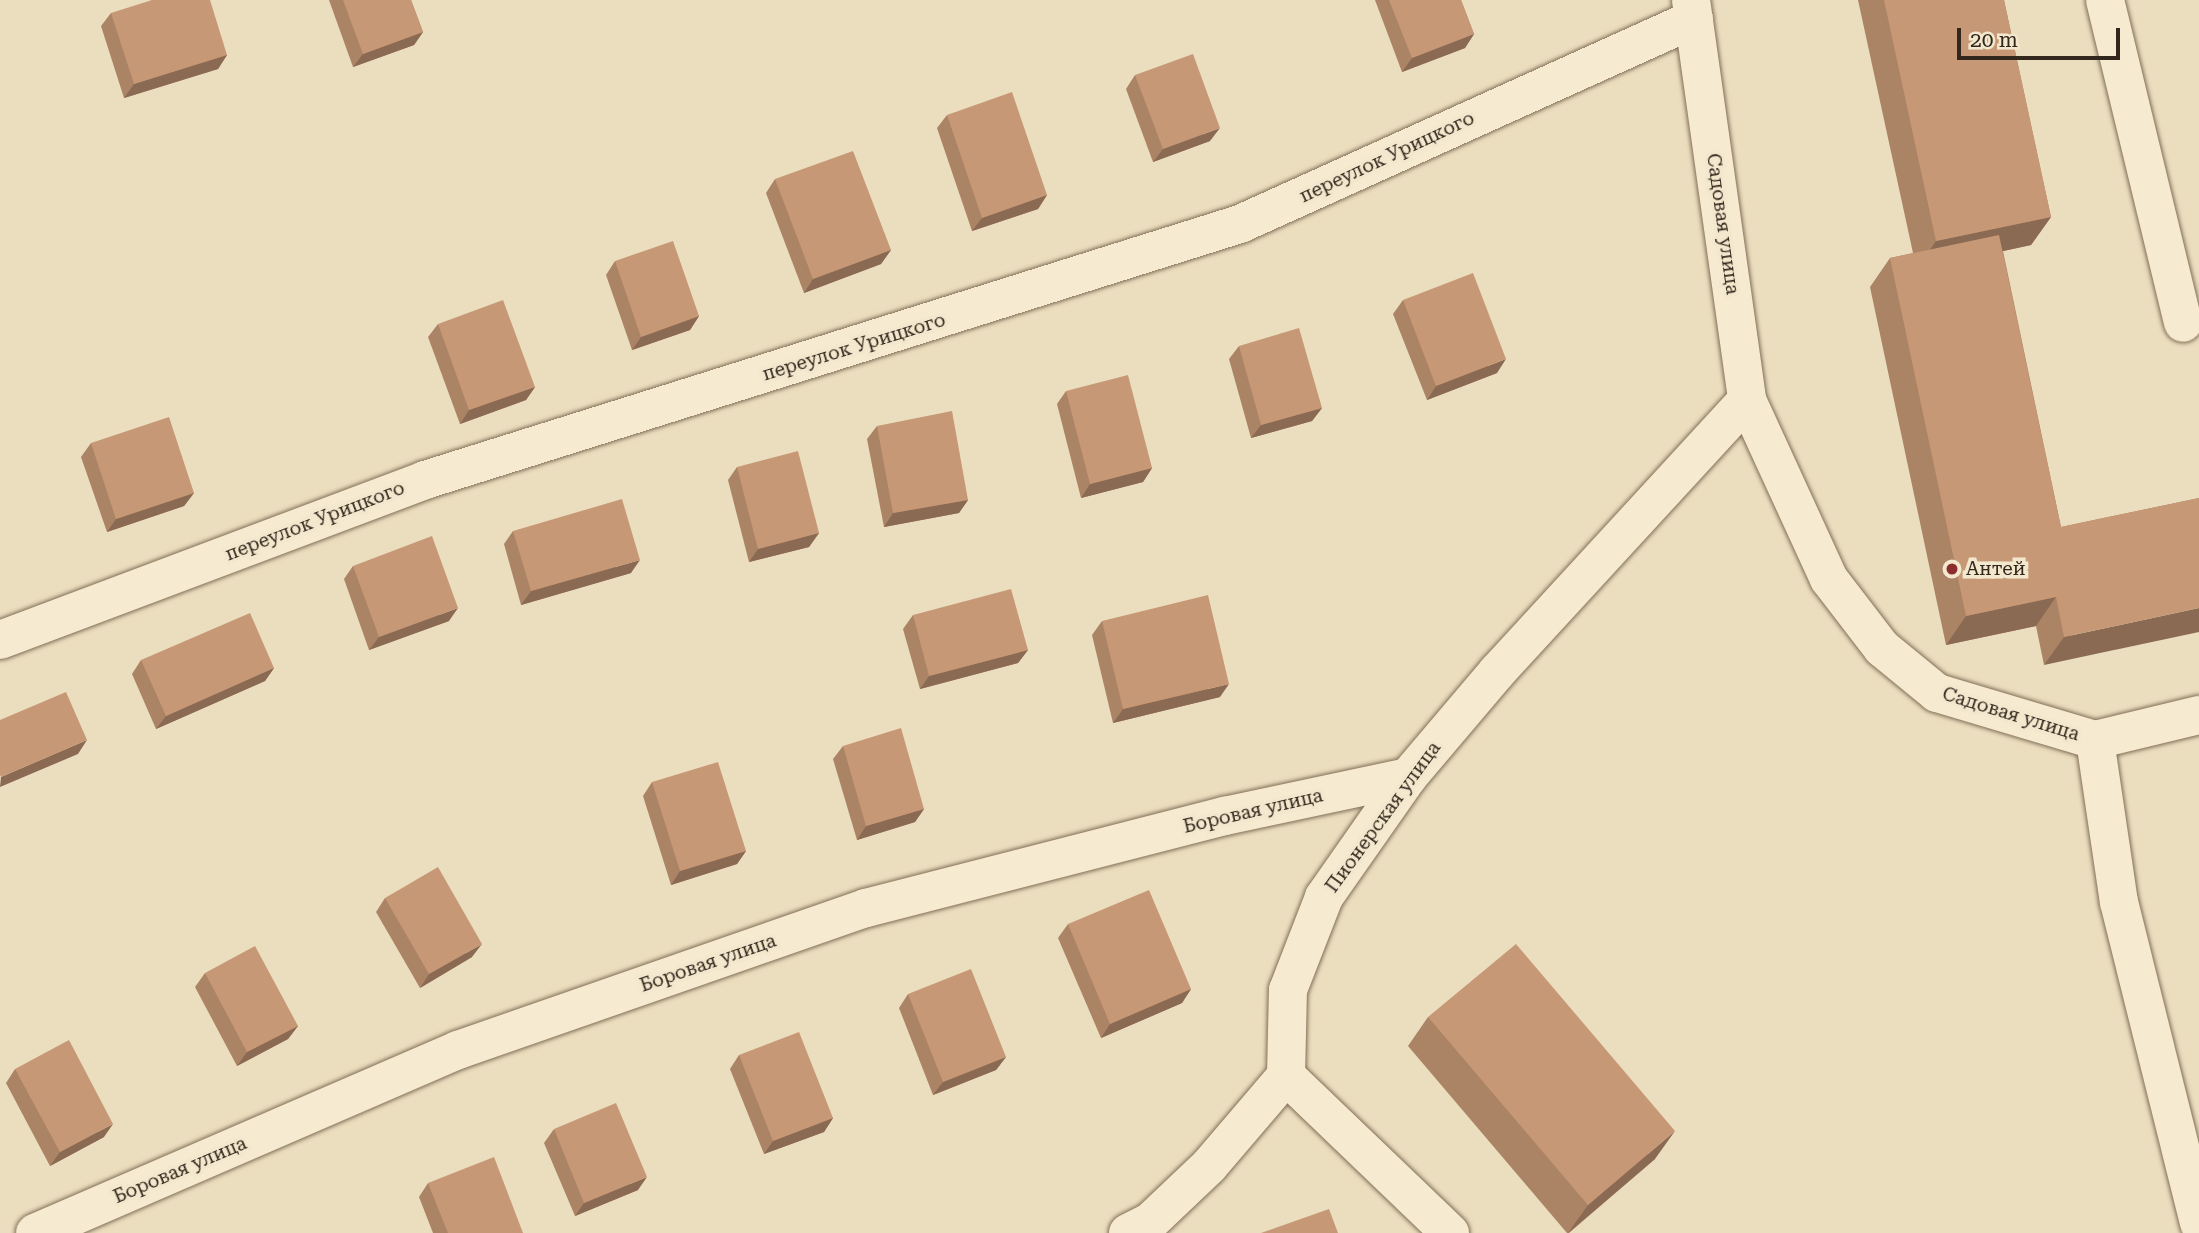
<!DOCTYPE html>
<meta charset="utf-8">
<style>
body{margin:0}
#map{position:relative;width:2199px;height:1233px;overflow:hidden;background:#ebdebe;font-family:"Roboto Serif",serif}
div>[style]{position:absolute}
.roads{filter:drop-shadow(0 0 2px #826f58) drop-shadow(0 0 2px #826f58)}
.minor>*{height:38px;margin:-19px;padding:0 19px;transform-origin:19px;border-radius:19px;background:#f6ebd1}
.wall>*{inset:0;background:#ab8365}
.shaded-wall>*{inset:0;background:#8b6a53}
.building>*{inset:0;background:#c79876}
.dots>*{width:19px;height:19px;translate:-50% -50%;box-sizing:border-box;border:4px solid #f3e8cd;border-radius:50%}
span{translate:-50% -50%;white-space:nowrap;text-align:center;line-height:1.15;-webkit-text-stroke:7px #f3e8cd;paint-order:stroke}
.street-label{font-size:19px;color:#32271c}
.poi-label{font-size:19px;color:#32271c}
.left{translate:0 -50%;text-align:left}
.scale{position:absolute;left:1957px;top:28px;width:163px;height:32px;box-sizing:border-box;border:4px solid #32271c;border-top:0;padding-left:9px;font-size:21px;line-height:24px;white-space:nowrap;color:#32271c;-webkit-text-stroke:5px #f3e8cd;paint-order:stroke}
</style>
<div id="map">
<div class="roads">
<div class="minor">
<div style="left:1691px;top:0;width:404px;rotate:82deg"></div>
<div style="left:1747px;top:400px;width:197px;rotate:65.4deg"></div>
<div style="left:1829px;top:579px;width:87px;rotate:52.5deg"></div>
<div style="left:1882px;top:648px;width:71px;rotate:39.3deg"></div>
<div style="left:1937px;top:693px;width:165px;rotate:16.6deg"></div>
<div style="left:2095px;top:740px;width:164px;rotate:81.6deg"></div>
<div style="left:2119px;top:902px;width:332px;rotate:76deg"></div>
<div style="left:2105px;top:0;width:332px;rotate:76.4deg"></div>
<div style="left:0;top:640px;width:454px;rotate:-20.6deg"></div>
<div style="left:425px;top:480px;width:854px;rotate:-17.44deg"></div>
<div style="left:1240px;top:224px;width:498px;rotate:-24.3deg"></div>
<div style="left:2095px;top:740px;width:107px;rotate:-13.5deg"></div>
<div style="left:35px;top:1233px;width:461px;rotate:-23.4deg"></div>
<div style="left:458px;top:1050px;width:432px;rotate:-19.2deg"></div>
<div style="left:866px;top:908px;width:371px;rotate:-14.4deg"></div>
<div style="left:1225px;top:816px;width:187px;rotate:-12deg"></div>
<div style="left:1128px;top:1233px;width:25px;rotate:-27deg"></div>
<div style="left:1150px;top:1222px;width:81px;rotate:-43.5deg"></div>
<div style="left:1209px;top:1166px;width:118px;rotate:-49.5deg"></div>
<div style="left:1450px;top:1233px;width:227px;rotate:-136.2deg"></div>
<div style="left:1286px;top:1076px;width:86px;rotate:-88.7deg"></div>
<div style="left:1288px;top:990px;width:100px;rotate:-68.8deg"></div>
<div style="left:1324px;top:897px;width:146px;rotate:-55deg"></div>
<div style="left:1408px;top:777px;width:138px;rotate:-49.7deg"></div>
<div style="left:1497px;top:672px;width:369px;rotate:-47.4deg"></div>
</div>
</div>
<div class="wall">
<div style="clip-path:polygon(329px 0,411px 0,423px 32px,414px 45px,353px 67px)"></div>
<div style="clip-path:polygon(1375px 0,1461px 0,1474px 34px,1465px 48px,1402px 72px)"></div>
<div style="clip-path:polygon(1858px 0,2004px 0,2051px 217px,2031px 245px,2003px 251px,2061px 527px,2199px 498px,2044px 665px,2036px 626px,1946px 645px,1870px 287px,1890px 258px,1913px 253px)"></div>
<div style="clip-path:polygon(111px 13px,227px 55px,218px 69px,124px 98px,101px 26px)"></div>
<div style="clip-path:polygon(1135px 75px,1210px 141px,1153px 162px,1126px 89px)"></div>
<div style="clip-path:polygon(947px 115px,1047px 195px,1038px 209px,972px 231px,937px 128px)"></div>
<div style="clip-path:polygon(775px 179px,891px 250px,881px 264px,804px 293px,766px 193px)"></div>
<div style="clip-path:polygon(615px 261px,699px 316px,690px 330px,632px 350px,606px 275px)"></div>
<div style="clip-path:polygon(1403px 300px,1497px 373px,1427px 400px,1393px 314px)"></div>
<div style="clip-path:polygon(438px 324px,535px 387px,526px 400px,460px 424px,428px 337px)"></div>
<div style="clip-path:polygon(1239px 346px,1322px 408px,1312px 421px,1251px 438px,1229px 359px)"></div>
<div style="clip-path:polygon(1066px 391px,1152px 468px,1143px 482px,1081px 498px,1057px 404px)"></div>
<div style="clip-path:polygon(877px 426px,968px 500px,959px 513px,884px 527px,867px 439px)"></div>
<div style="clip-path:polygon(91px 443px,194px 493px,184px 506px,107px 532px,81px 457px)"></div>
<div style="clip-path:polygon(737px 467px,819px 533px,809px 547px,749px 562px,728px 480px)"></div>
<div style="clip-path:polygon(513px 531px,631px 573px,521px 605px,504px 544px)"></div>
<div style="clip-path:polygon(353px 566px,449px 621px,369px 650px,344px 579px)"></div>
<div style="clip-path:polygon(913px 615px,1028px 650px,1018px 663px,920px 689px,903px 629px)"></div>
<div style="clip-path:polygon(1102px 621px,1220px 697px,1113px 723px,1092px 635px)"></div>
<div style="clip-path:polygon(141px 660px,274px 668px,265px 681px,156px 729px,132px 674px)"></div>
<div style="clip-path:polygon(843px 746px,924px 809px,915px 822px,857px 840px,833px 759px)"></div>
<div style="clip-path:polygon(652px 782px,746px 851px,737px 864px,671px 885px,643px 796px)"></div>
<div style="clip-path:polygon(385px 898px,472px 957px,420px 988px,376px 912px)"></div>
<div style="clip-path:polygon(1068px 924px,1191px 989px,1182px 1003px,1101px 1038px,1058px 938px)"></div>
<div style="clip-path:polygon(205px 973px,298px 1026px,288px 1039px,237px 1066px,195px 987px)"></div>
<div style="clip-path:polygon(908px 994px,1006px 1057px,996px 1070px,933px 1095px,899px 1008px)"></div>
<div style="clip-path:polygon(1428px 1017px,1655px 1159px,1569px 1233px,1567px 1233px,1408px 1046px)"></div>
<div style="clip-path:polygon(739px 1055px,833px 1118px,824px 1132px,764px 1154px,730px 1069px)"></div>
<div style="clip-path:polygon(15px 1069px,104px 1137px,50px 1166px,6px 1083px)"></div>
<div style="clip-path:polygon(554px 1129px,638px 1190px,575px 1216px,544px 1143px)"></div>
<div style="clip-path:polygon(428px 1183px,523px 1233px,433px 1233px,419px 1197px)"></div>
</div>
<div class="shaded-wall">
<div style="clip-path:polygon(423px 32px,414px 45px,353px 67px,363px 54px)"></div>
<div style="clip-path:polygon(1474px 34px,1465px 48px,1402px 72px,1412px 58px)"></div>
<div style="clip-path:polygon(227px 55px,218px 69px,124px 98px,134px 84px)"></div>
<div style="clip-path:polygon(1220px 128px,1210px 141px,1153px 162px,1163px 149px)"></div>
<div style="clip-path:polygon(1047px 195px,1038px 209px,972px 231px,982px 218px)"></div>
<div style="clip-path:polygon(2051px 217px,2031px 245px,1916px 270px,1936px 241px)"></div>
<div style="clip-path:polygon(891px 250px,881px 264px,804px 293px,813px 279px)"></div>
<div style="clip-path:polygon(699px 316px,690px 330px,632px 350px,641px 337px)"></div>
<div style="clip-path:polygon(1506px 359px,1497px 373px,1427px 400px,1436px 386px)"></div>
<div style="clip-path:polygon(535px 387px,526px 400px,460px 424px,469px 410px)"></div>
<div style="clip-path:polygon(1322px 408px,1312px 421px,1251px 438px,1261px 425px)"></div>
<div style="clip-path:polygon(1152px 468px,1143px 482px,1081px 498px,1090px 484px)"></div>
<div style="clip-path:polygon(194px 493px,184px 506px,107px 532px,116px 519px)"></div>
<div style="clip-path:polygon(968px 500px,959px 513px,884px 527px,893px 513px)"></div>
<div style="clip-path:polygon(819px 533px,809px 547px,749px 562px,758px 549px)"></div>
<div style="clip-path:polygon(640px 560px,631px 573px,521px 605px,531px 591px)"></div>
<div style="clip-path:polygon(2056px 597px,2036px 626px,1946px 645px,1966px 616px)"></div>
<div style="clip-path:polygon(458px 608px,449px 621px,369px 650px,379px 637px)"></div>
<div style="clip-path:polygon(2199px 608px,2199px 632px,2044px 665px,2064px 637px)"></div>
<div style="clip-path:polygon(1028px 650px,1018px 663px,920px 689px,929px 676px)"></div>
<div style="clip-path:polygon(274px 668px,265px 681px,156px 729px,166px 716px)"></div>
<div style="clip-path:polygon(1229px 684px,1220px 697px,1113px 723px,1123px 709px)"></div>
<div style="clip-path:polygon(87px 740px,78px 754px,0 787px,1px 777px)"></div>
<div style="clip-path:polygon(924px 809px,915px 822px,857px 840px,866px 826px)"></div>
<div style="clip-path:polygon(746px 851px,737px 864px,671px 885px,680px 871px)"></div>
<div style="clip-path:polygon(482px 944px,472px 957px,420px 988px,429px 974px)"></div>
<div style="clip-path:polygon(1191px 989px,1182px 1003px,1101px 1038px,1110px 1024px)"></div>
<div style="clip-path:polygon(298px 1026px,288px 1039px,237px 1066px,247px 1052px)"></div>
<div style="clip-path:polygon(1006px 1057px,996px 1070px,933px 1095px,943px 1082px)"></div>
<div style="clip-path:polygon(833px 1118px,824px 1132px,764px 1154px,773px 1141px)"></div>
<div style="clip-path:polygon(113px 1124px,104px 1137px,50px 1166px,60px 1152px)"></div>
<div style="clip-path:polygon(1675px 1131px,1655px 1159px,1568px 1233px,1588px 1205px)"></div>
<div style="clip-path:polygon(647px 1177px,638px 1190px,575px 1216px,584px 1203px)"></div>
</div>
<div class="building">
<div style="clip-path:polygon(152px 0,210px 0,227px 55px,134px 84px,111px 13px)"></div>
<div style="clip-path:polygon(343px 0,411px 0,423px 32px,363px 54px)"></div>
<div style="clip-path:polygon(1389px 0,1461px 0,1474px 34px,1412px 58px)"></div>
<div style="clip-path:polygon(1884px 0,2004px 0,2051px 217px,1936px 241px)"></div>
<div style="clip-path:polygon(1193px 54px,1220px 128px,1163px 149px,1135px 75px)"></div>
<div style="clip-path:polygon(1012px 92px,1047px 195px,982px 218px,947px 115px)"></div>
<div style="clip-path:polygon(853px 151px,891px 250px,813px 279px,775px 179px)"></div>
<div style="clip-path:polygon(1999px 235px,2061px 527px,2199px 498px,2199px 608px,2064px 637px,2056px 597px,1966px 616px,1890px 258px)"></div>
<div style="clip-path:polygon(673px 241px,699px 316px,641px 337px,615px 261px)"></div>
<div style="clip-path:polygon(1473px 273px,1506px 359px,1436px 386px,1403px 300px)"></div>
<div style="clip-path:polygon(503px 300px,535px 387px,469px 410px,438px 324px)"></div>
<div style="clip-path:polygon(1299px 328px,1322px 408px,1261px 425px,1239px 346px)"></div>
<div style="clip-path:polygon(1128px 375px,1152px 468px,1090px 484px,1066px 391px)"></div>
<div style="clip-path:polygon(952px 411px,968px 500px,893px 513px,877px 426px)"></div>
<div style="clip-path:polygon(169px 417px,194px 493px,116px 519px,91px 443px)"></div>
<div style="clip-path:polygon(798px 451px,819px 533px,758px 549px,737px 467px)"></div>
<div style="clip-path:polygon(622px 499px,640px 560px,531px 591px,513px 531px)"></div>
<div style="clip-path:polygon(432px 536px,458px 608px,379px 637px,353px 566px)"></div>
<div style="clip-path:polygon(1011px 589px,1028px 650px,929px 676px,913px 615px)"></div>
<div style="clip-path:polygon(1208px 595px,1229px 684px,1123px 709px,1102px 621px)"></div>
<div style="clip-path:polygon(250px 613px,274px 668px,166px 716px,141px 660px)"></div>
<div style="clip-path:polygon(66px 692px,87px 740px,1px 777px,0 775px,0 720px)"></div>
<div style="clip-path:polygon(901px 728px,924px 809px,866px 826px,843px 746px)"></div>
<div style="clip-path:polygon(718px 762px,746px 851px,680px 871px,652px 782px)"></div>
<div style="clip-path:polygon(438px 867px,482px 944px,429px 974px,385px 898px)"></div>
<div style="clip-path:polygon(1149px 890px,1191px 989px,1110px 1024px,1068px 924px)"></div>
<div style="clip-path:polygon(1516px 944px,1675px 1131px,1588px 1205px,1428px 1017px)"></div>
<div style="clip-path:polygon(255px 946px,298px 1026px,247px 1052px,205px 973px)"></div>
<div style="clip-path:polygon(971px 969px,1006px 1057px,943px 1082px,908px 994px)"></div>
<div style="clip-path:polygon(799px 1032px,833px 1118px,773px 1141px,739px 1055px)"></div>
<div style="clip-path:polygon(69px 1040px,113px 1124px,60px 1152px,15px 1069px)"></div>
<div style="clip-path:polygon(616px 1103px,647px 1177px,584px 1203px,554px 1129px)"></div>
<div style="clip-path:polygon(494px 1157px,523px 1233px,448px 1233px,428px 1183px)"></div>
<div style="clip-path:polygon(1329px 1209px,1338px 1233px,1261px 1233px)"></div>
</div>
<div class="dots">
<div style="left:1952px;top:569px;background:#8d2c2c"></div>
</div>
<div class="street-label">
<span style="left:1387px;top:157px;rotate:-25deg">переулок Урицкого</span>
<span style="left:1723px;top:224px;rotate:82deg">Садовая улица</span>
<span style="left:854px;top:347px;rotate:-17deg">переулок Урицкого</span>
<span style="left:315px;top:521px;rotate:-21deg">переулок Урицкого</span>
<span style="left:2011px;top:714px;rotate:17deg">Садовая улица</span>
<span style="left:1253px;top:811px;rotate:-13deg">Боровая улица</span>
<span style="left:1383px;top:817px;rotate:-54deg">Пионерская улица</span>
<span style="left:708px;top:963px;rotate:-19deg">Боровая улица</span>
<span style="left:180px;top:1170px;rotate:-23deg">Боровая улица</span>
</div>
<div class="poi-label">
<span class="left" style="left:1966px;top:569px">Антей</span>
</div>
<div class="scale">20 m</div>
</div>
